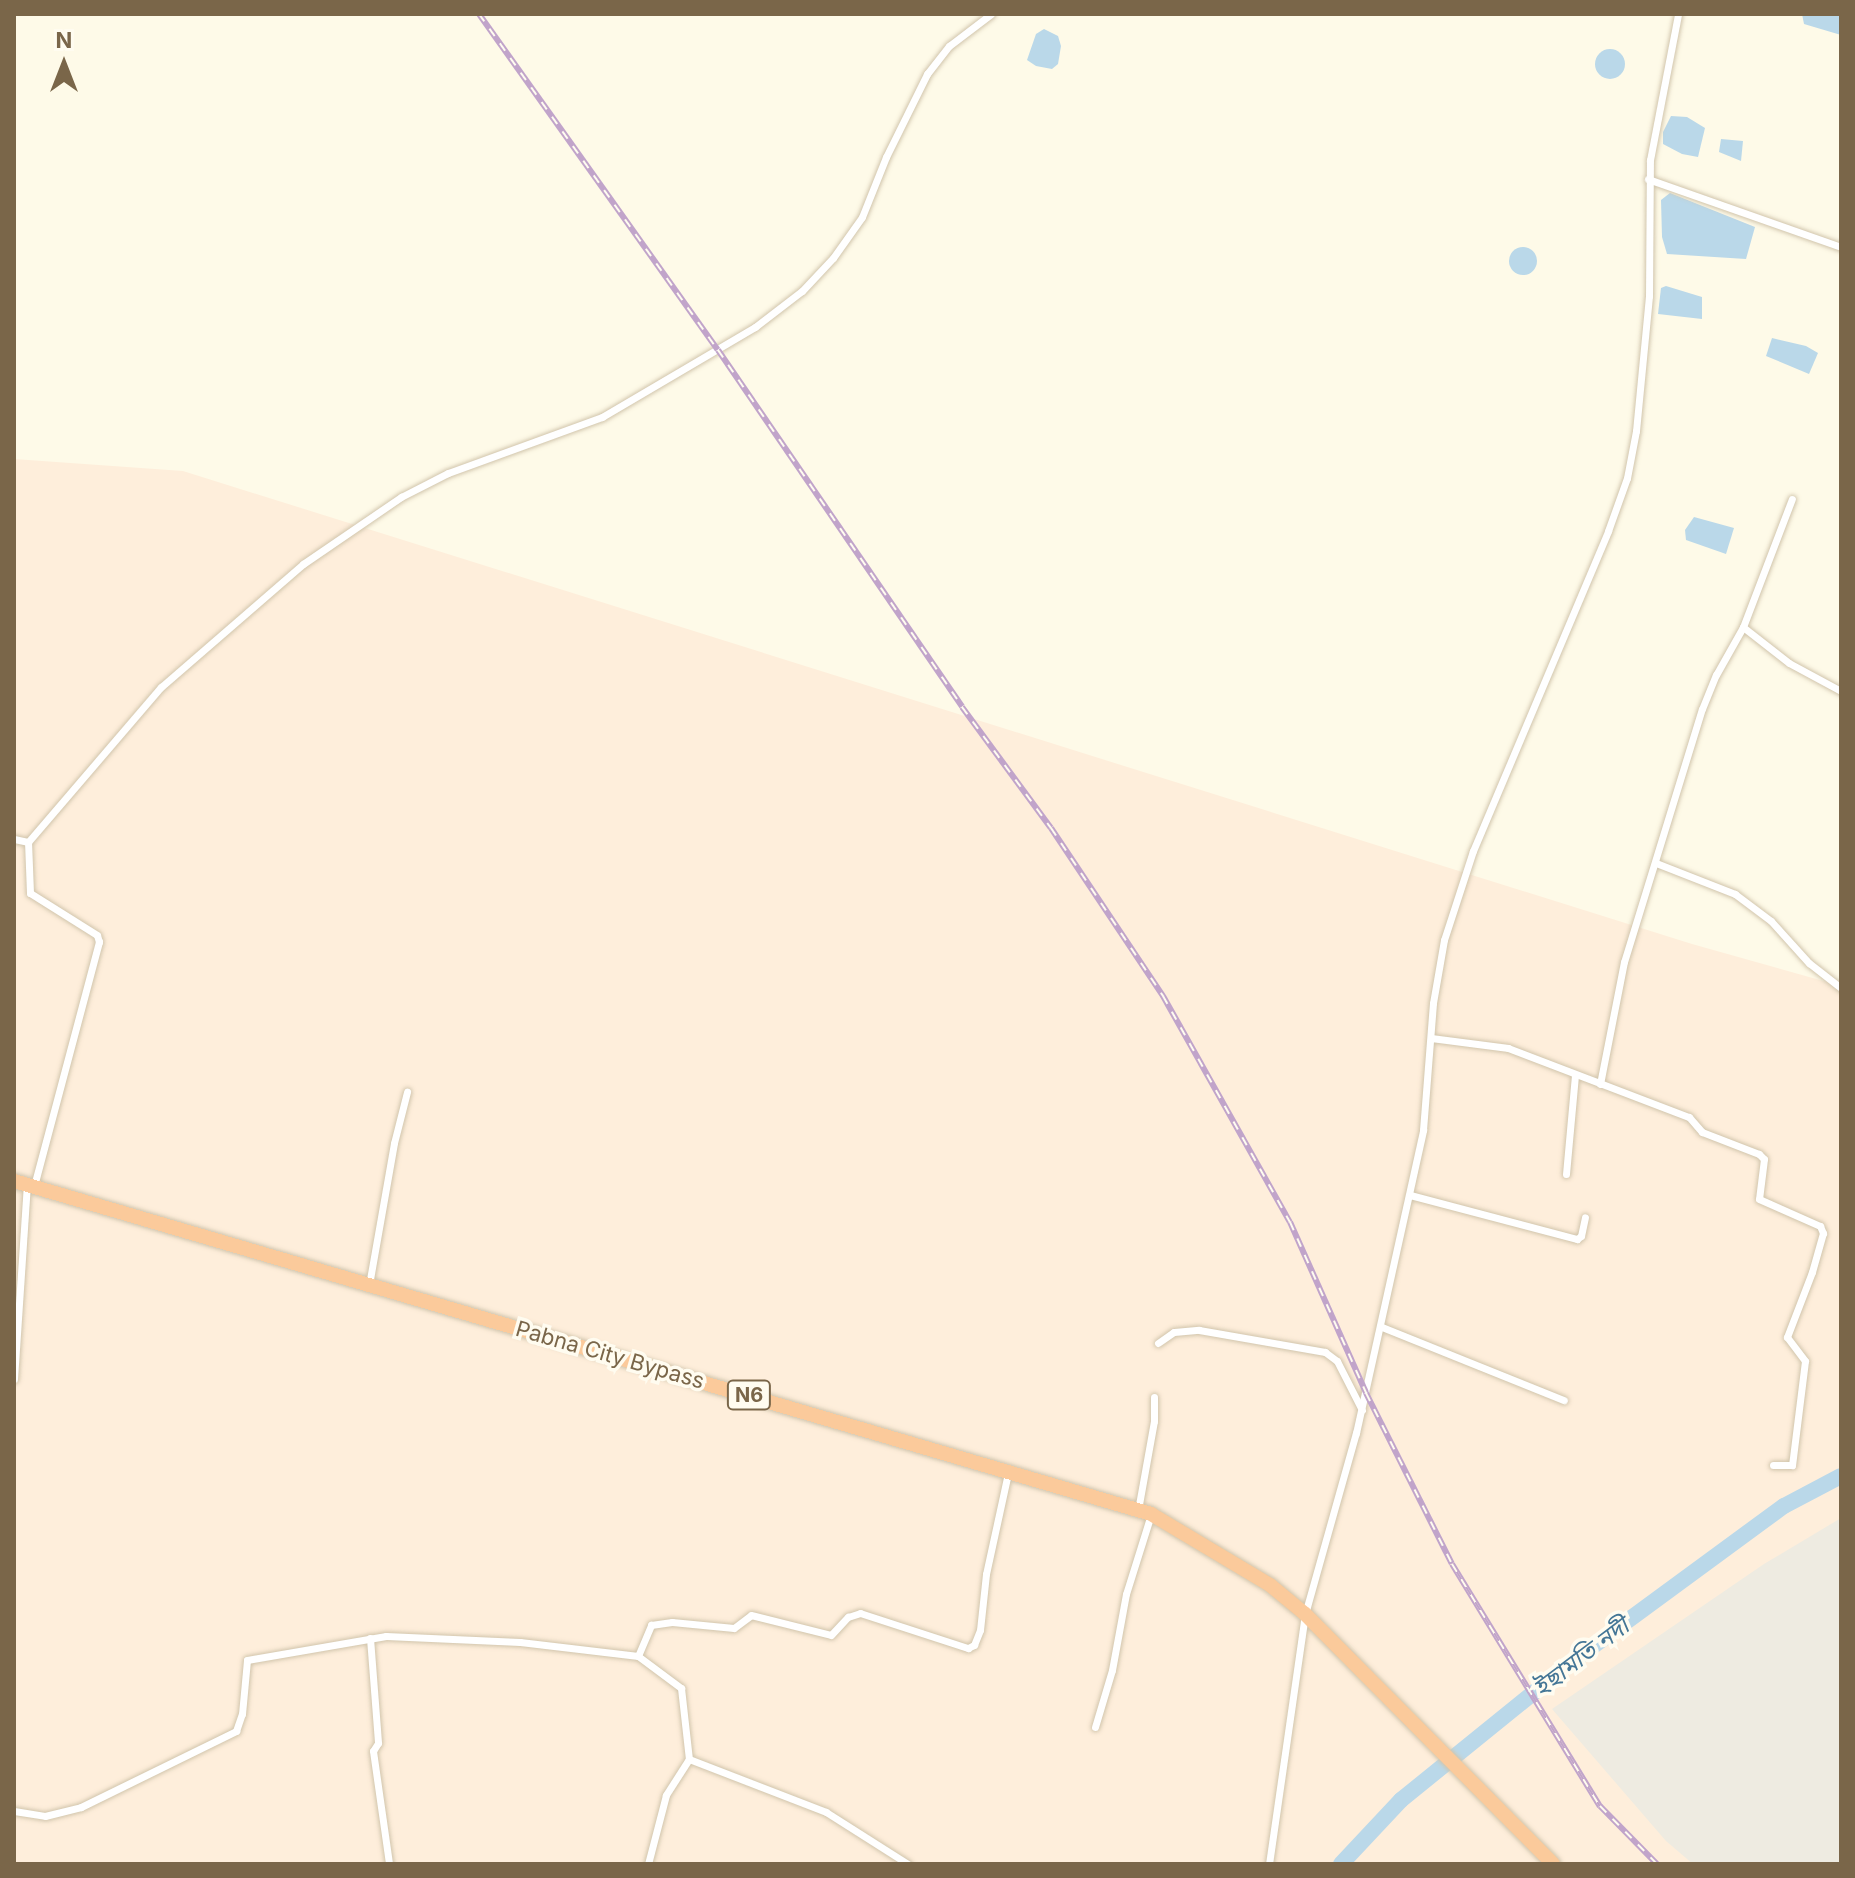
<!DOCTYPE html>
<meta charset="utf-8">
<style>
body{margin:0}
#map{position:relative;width:1855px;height:1878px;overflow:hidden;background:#fefae8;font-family:Inter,"Noto Sans Bengali",sans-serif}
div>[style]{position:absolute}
.commercial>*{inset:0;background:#feeedb}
.industrial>*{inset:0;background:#eeebe1}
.water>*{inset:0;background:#bad8e9}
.round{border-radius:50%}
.river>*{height:16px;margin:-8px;padding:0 8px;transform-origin:8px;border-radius:8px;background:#bad8e9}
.roads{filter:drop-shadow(0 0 2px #d1c5ac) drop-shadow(0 0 2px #d1c5ac)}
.street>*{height:7px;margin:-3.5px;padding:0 3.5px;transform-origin:3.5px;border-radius:3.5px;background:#fff}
.highway>*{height:14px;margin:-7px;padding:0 7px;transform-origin:7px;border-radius:7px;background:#fbca9b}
.rail>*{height:6px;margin-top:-3px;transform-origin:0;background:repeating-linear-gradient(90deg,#fffcf0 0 9px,#c1a4ca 0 18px);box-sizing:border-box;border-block:2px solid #c1a4ca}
span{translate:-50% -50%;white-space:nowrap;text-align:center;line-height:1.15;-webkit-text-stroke:7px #fffcf0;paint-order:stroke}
.shield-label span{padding:2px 6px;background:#fffcf0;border:2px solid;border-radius:6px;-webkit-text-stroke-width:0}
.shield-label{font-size:20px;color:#7a6649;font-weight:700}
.street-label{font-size:22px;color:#7a6649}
.water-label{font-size:24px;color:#447696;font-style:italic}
.frame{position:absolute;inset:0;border:16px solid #7a6649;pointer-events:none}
.north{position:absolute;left:24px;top:24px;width:80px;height:80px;-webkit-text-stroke:6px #fffcf0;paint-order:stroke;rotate:0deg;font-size:22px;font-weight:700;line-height:32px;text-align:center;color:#7a6649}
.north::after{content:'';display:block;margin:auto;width:28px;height:36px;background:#7a6649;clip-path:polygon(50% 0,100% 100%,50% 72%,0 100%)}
</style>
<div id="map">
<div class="commercial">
<div style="clip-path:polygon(14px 459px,183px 471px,1692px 944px,1841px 986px,1841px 1864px,14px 1864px)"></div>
</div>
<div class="industrial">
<div style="clip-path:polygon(1841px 1518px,1841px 1864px,1693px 1864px,1666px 1841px,1552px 1709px,1764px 1564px)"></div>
</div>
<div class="water">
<div style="clip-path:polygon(1802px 14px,1841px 14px,1841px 35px,1804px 24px)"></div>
<div style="clip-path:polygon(1044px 29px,1058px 36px,1061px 46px,1058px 64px,1052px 69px,1036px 66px,1027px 60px,1036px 34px)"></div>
<div class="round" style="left:1595px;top:49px;width:30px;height:30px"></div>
<div style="clip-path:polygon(1671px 116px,1687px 117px,1705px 128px,1698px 157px,1682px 154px,1663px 144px,1663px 132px)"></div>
<div style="clip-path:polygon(1721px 139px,1743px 141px,1741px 161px,1719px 152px)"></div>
<div style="clip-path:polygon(1670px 193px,1755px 227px,1746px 259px,1667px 254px,1662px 237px,1661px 200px)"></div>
<div class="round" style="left:1509px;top:247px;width:28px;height:28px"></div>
<div style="clip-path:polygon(1666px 286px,1702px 297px,1702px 319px,1658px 314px,1661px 288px)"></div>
<div style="clip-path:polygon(1772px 338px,1806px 346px,1818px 353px,1809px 374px,1766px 356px)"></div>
<div style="clip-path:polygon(1694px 517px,1734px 528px,1726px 554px,1686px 540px,1685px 530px)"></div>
</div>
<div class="river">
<div style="left:1341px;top:1864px;width:88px;rotate:-46.8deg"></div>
<div style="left:1401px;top:1800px;width:218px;rotate:-39deg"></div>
<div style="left:1570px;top:1663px;width:265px;rotate:-36.3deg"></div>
<div style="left:1784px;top:1506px;width:64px;rotate:-27.8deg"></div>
</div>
<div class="roads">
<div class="street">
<div style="left:1648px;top:179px;width:205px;rotate:19.4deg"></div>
<div style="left:1743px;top:627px;width:58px;rotate:38deg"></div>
<div style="left:1789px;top:663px;width:59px;rotate:28.3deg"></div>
<div style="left:14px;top:839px;width:14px;rotate:12deg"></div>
<div style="left:1656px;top:863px;width:85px;rotate:21.4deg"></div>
<div style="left:1735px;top:894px;width:45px;rotate:36.9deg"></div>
<div style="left:1771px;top:921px;width:57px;rotate:47.9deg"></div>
<div style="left:1809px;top:963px;width:41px;rotate:38deg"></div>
<div style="left:1431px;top:1038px;width:78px;rotate:7.4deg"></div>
<div style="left:1508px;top:1048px;width:194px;rotate:20.9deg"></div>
<div style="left:1689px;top:1117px;width:20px;rotate:49deg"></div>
<div style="left:1702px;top:1132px;width:61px;rotate:21.1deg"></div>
<div style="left:1759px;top:1154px;width:7px;rotate:45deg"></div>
<div style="left:1764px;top:1159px;width:40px;rotate:97.1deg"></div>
<div style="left:1759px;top:1199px;width:67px;rotate:23.9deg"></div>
<div style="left:1820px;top:1226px;width:8px;rotate:67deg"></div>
<div style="left:1823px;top:1233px;width:41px;rotate:105.8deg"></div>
<div style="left:1812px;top:1272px;width:70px;rotate:111deg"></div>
<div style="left:1787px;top:1337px;width:30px;rotate:53deg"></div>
<div style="left:1805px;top:1361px;width:105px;rotate:97.1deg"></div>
<div style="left:1792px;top:1465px;width:19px;rotate:180deg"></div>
<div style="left:1600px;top:1084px;width:124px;rotate:-78.9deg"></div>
<div style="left:1624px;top:962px;width:265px;rotate:-72.9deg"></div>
<div style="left:1702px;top:709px;width:37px;rotate:-68deg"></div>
<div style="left:1716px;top:675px;width:55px;rotate:-60.6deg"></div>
<div style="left:1743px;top:627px;width:137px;rotate:-69.1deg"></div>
<div style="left:1566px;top:1174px;width:99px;rotate:-84.8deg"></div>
<div style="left:34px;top:1186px;width:253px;rotate:-75.1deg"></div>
<div style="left:99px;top:942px;width:7px;rotate:-106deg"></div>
<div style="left:97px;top:935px;width:79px;rotate:-147.9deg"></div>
<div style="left:30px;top:893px;width:51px;rotate:-92.2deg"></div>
<div style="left:28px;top:842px;width:204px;rotate:-49.4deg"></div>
<div style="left:161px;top:687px;width:188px;rotate:-40.9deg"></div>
<div style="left:303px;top:564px;width:119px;rotate:-34.4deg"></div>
<div style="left:401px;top:497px;width:53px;rotate:-27.1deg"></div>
<div style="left:448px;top:473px;width:164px;rotate:-20deg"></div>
<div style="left:602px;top:417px;width:178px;rotate:-30.5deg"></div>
<div style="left:755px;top:327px;width:59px;rotate:-37.5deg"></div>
<div style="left:802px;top:291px;width:45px;rotate:-46.8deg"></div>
<div style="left:833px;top:258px;width:50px;rotate:-54.7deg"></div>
<div style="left:862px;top:217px;width:65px;rotate:-68.2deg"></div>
<div style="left:886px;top:157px;width:93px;rotate:-63.7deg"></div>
<div style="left:927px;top:74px;width:36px;rotate:-52deg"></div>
<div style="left:949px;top:46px;width:53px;rotate:-37.3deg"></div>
<div style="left:1410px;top:1195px;width:173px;rotate:14.8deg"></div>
<div style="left:1577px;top:1239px;width:5px;rotate:-37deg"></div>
<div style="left:1581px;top:1236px;width:19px;rotate:-78deg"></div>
<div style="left:369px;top:1285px;width:144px;rotate:-80deg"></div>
<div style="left:394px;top:1143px;width:53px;rotate:-75.7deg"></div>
<div style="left:1382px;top:1327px;width:196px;rotate:21.9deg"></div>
<div style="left:1158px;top:1343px;width:19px;rotate:-35deg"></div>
<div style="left:1174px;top:1332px;width:25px;rotate:-5deg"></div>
<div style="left:1199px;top:1330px;width:128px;rotate:9.9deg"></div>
<div style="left:1325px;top:1352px;width:15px;rotate:37deg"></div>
<div style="left:1337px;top:1361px;width:55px;rotate:63deg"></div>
<div style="left:14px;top:1379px;width:194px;rotate:-86.2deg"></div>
<div style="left:1138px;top:1510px;width:90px;rotate:-79.8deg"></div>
<div style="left:1154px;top:1421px;width:24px;rotate:-90deg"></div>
<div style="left:370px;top:1638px;width:105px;rotate:85.6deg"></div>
<div style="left:378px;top:1743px;width:9px;rotate:122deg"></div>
<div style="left:373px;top:1751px;width:114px;rotate:81.9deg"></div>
<div style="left:638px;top:1656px;width:34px;rotate:-67deg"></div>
<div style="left:651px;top:1625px;width:21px;rotate:-8deg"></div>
<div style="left:672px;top:1622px;width:62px;rotate:5.5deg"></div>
<div style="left:734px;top:1628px;width:21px;rotate:-37deg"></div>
<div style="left:751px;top:1615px;width:82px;rotate:14deg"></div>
<div style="left:831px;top:1635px;width:25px;rotate:-47deg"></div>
<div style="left:848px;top:1617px;width:13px;rotate:-18deg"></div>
<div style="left:860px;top:1613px;width:114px;rotate:18deg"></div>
<div style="left:968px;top:1648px;width:7px;rotate:-27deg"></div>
<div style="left:974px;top:1645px;width:16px;rotate:-68deg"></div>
<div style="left:980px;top:1630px;width:56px;rotate:-83.9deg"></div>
<div style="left:986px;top:1574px;width:103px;rotate:-77.7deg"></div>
<div style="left:1095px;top:1727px;width:59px;rotate:-73.4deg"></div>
<div style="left:1112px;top:1670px;width:77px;rotate:-79.6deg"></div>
<div style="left:1126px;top:1594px;width:84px;rotate:-72.6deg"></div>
<div style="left:689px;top:1759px;width:147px;rotate:21.1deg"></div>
<div style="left:826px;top:1812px;width:97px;rotate:32.4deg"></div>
<div style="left:14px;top:1811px;width:31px;rotate:9deg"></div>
<div style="left:45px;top:1816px;width:37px;rotate:-14deg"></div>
<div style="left:81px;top:1807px;width:173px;rotate:-26.1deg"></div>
<div style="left:236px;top:1731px;width:18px;rotate:-71deg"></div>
<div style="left:242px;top:1714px;width:54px;rotate:-84.7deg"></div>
<div style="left:247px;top:1660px;width:141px;rotate:-9.8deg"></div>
<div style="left:386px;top:1636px;width:134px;rotate:2.6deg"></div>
<div style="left:520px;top:1642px;width:119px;rotate:6.8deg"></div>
<div style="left:638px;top:1656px;width:54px;rotate:36.7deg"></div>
<div style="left:681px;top:1688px;width:71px;rotate:83.6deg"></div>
<div style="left:689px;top:1759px;width:43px;rotate:122.6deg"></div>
<div style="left:666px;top:1795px;width:71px;rotate:104.6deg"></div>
<div style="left:1269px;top:1864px;width:253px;rotate:-81.8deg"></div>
<div style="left:1305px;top:1614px;width:188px;rotate:-74.3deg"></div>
<div style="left:1356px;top:1433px;width:310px;rotate:-77.5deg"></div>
<div style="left:1423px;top:1130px;width:127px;rotate:-85.5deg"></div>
<div style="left:1433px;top:1003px;width:64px;rotate:-80.1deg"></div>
<div style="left:1444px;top:940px;width:94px;rotate:-72deg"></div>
<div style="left:1473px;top:851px;width:347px;rotate:-67.1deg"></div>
<div style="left:1608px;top:531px;width:56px;rotate:-70.3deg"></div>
<div style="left:1627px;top:478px;width:48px;rotate:-79.2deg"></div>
<div style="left:1636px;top:431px;width:136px;rotate:-84.5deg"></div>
<div style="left:1649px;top:296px;width:136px;rotate:-89.6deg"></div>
<div style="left:1650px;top:160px;width:149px;rotate:-79.1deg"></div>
</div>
<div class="highway">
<div style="left:14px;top:1181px;width:1185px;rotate:16.32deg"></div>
<div style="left:1151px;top:1514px;width:139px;rotate:30.8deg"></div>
<div style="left:1270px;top:1585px;width:45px;rotate:39.6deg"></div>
<div style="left:1305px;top:1614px;width:352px;rotate:45.2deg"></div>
</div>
</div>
<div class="rail">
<div style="left:479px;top:14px;width:412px;rotate:54.6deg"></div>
<div style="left:718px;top:350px;width:432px;rotate:55.6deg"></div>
<div style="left:962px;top:707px;width:150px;rotate:53.7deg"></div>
<div style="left:1051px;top:828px;width:202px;rotate:56.3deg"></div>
<div style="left:1163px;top:996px;width:259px;rotate:60.7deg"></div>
<div style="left:1290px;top:1222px;width:187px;rotate:66deg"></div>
<div style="left:1366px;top:1393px;width:191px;rotate:63.3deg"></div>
<div style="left:1452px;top:1564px;width:284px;rotate:58.6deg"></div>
<div style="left:1600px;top:1806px;width:81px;rotate:45.5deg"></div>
</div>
<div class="shield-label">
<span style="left:749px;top:1395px">N6</span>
</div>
<div class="street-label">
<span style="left:610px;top:1355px;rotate:16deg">Pabna City Bypass</span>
</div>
<div class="water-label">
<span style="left:1581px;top:1657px;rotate:-37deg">ইছামতি নদী</span>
</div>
<div class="frame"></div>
<div class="north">N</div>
</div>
